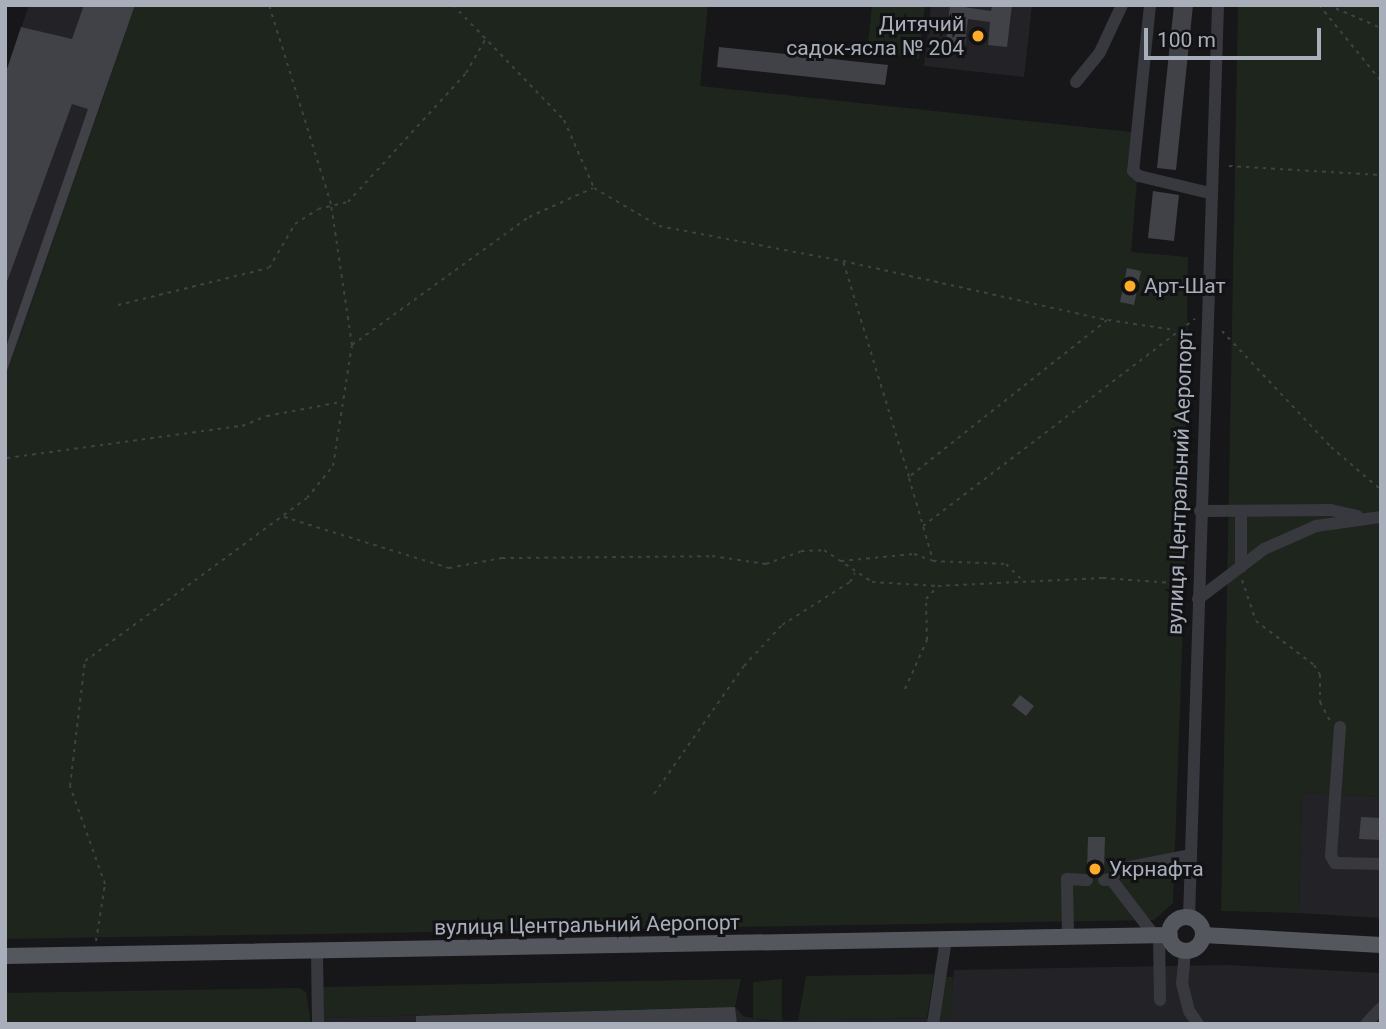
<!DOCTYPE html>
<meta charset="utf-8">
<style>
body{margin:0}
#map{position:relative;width:1386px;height:1029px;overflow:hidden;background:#17171a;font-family:Roboto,sans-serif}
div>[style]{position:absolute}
.built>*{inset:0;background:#232327}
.green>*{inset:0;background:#1d251d}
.building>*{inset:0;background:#414247}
.path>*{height:2px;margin-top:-1px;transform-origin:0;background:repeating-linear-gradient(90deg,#3e4146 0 3.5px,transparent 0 8.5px)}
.minor>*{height:12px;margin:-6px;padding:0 6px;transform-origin:6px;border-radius:6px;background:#38393f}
.major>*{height:16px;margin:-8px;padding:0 8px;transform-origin:8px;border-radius:8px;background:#54575e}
.major>.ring{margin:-8px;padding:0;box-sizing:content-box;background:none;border:16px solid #54575e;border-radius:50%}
.dots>*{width:19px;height:19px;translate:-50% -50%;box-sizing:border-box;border:4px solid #121215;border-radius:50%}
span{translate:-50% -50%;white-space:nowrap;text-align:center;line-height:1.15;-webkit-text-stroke:6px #121215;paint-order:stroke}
.poi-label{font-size:21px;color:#a8afbb}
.right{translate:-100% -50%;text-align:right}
.left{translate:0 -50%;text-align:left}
.street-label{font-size:21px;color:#a8afbb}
.frame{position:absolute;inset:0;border:7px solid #a8afbb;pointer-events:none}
.scale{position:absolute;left:1144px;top:28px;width:177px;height:32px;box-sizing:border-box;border:4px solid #a8afbb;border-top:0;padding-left:9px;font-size:21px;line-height:24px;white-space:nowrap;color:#a8afbb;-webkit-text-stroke:5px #121215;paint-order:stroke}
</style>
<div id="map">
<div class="built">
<div style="clip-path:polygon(29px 5px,135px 5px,5px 381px,5px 75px)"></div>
<div style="clip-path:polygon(931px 5px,1032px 5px,1024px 77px,924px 66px)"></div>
<div style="clip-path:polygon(1302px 793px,1381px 797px,1381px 918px,1299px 913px)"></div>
<div style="clip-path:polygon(1227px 965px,1381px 973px,1381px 1024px,319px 1024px,322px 1018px,735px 1007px,743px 1016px,763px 1021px,950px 1018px,954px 970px)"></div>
</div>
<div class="green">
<div style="clip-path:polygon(135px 5px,708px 5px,700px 86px,1141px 133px,1131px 252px,1188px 257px,1185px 569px,1173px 903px,1154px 920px,5px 939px,5px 381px)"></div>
<div style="clip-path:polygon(872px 5px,925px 5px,919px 59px,867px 53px)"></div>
<div style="clip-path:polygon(1238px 5px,1381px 5px,1381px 797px,1302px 793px,1299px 913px,1221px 911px)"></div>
<div style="clip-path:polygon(934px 974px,927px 1018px,798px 1021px,806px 976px)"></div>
<div style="clip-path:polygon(942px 977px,953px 977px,951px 1018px,937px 1018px)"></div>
<div style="clip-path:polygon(741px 979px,735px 1007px,322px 1018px,323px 987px)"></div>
<div style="clip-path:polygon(782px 979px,782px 1021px,753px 1019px,753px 982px)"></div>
<div style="clip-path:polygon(299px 988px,306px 992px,311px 1024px,5px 1024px,5px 993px)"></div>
</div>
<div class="building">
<div style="clip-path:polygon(84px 5px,135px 5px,5px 376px,5px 350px,88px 109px,72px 104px,5px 287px,5px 75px,21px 27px,72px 39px)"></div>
<div style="clip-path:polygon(950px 5px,991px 11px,992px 5px,1012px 5px,1007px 47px,988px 45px,990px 22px,968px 19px,965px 45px,946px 43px)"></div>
<div style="clip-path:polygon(1174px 5px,1193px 5px,1176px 170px,1157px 168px)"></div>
<div style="clip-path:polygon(719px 47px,888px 65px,885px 85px,717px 67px)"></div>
<div style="clip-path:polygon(1153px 191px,1179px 195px,1174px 241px,1148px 238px)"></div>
<div style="clip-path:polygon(1127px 268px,1141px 271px,1134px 305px,1120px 302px)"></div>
<div style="clip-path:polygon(1020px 695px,1034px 706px,1026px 716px,1012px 705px)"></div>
<div style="clip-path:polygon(1361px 817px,1381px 818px,1381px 840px,1359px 839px)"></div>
<div style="clip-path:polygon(1088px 837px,1105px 837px,1104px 871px,1096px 879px,1087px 871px)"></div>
<div style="clip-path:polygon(735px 1007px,737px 1024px,416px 1024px,416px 1016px)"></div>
</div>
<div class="path">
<div style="left:453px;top:5px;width:160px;rotate:46deg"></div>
<div style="left:564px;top:120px;width:74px;rotate:66.2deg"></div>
<div style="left:594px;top:188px;width:75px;rotate:30.3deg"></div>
<div style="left:659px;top:226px;width:187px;rotate:10.8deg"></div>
<div style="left:843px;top:261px;width:271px;rotate:12.6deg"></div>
<div style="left:1107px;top:320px;width:253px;rotate:141.6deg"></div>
<div style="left:909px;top:477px;width:226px;rotate:-107deg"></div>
<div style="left:1319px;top:5px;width:98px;rotate:50.8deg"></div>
<div style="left:1328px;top:5px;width:58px;rotate:23.5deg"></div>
<div style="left:1229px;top:166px;width:152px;rotate:3.4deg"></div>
<div style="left:118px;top:305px;width:155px;rotate:-13.8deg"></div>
<div style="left:269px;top:268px;width:51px;rotate:-59.4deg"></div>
<div style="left:295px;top:224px;width:27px;rotate:-33deg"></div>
<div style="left:318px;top:209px;width:31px;rotate:-13deg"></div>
<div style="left:348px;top:202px;width:175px;rotate:-47.5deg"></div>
<div style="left:466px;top:73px;width:38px;rotate:-60deg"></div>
<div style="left:1108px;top:320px;width:68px;rotate:8.5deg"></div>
<div style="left:1222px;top:331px;width:159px;rotate:46.8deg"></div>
<div style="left:1331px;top:447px;width:66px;rotate:40.7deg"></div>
<div style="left:352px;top:345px;width:218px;rotate:-35.9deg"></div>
<div style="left:529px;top:217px;width:70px;rotate:-24.4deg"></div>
<div style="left:7px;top:458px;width:237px;rotate:-7.8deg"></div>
<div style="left:242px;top:426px;width:27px;rotate:-22deg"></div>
<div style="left:267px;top:416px;width:75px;rotate:-10.7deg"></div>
<div style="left:909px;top:478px;width:85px;rotate:73.7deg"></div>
<div style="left:284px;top:517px;width:173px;rotate:17.2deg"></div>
<div style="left:449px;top:568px;width:54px;rotate:-10.7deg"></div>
<div style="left:502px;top:558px;width:210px;rotate:-0.5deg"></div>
<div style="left:712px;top:556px;width:55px;rotate:8.4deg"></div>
<div style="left:766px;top:564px;width:37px;rotate:-20deg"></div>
<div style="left:801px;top:551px;width:23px;rotate:-2deg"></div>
<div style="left:824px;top:550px;width:58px;rotate:33.7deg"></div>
<div style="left:872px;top:582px;width:66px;rotate:3.5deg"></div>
<div style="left:938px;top:586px;width:165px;rotate:-2.8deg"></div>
<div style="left:1103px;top:578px;width:84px;rotate:4.1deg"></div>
<div style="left:923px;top:526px;width:342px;rotate:-37.3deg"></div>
<div style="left:841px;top:561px;width:73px;rotate:-5.5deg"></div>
<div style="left:914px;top:554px;width:20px;rotate:20deg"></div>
<div style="left:933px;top:561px;width:73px;rotate:2.4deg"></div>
<div style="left:1006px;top:564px;width:20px;rotate:45deg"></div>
<div style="left:1242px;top:580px;width:43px;rotate:71.1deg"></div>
<div style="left:1256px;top:621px;width:73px;rotate:37.2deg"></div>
<div style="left:1314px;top:665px;width:12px;rotate:59deg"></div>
<div style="left:1320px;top:675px;width:27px;rotate:90deg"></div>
<div style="left:1320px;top:702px;width:21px;rotate:62deg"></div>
<div style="left:905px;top:689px;width:54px;rotate:-65.8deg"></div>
<div style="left:927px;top:640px;width:41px;rotate:-91.4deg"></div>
<div style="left:926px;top:599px;width:16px;rotate:-47deg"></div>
<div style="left:654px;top:794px;width:156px;rotate:-54.9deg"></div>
<div style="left:744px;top:666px;width:56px;rotate:-47.2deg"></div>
<div style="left:782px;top:625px;width:80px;rotate:-32.3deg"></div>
<div style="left:850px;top:582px;width:10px;rotate:-61deg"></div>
<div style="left:96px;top:941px;width:58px;rotate:-81deg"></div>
<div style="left:105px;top:884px;width:104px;rotate:-109.7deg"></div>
<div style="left:70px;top:786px;width:126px;rotate:-83.2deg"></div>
<div style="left:85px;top:661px;width:275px;rotate:-36.3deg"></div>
<div style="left:307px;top:498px;width:41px;rotate:-50.9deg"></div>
<div style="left:333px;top:466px;width:122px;rotate:-81.1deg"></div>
<div style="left:352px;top:345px;width:143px;rotate:-98.5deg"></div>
<div style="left:331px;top:204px;width:208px;rotate:-107.3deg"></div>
</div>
<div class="minor">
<div style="left:1150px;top:5px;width:167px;rotate:95.8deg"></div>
<div style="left:1133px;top:171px;width:8px;rotate:40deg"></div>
<div style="left:1139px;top:176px;width:73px;rotate:13.5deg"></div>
<div style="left:1076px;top:82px;width:38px;rotate:-51deg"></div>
<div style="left:1100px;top:52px;width:52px;rotate:-64.9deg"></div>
<div style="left:1200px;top:511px;width:131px;rotate:-0.4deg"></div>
<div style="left:1331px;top:510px;width:27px;rotate:13deg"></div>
<div style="left:1241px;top:567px;width:56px;rotate:-90deg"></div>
<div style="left:1198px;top:599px;width:83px;rotate:-37.1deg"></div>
<div style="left:1264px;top:549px;width:57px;rotate:-23.9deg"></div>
<div style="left:1316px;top:526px;width:66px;rotate:-7.9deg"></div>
<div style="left:1340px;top:727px;width:129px;rotate:94deg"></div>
<div style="left:1331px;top:856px;width:8px;rotate:60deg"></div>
<div style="left:1335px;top:863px;width:46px;rotate:1.2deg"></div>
<div style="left:1111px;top:879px;width:71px;rotate:52.5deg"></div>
<div style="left:1104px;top:880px;width:7px;rotate:-8deg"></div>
<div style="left:1111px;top:879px;width:13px;rotate:-48deg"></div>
<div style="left:1120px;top:869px;width:71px;rotate:-11.3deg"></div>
<div style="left:1189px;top:918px;width:913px;rotate:-88.18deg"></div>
<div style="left:1159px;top:935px;width:65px;rotate:89.1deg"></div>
<div style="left:1068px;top:937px;width:58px;rotate:-91deg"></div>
<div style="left:1067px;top:879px;width:20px;rotate:3deg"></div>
<div style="left:317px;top:951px;width:73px;rotate:89.2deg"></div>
<div style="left:1185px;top:951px;width:32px;rotate:95deg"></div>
<div style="left:1182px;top:983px;width:29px;rotate:76deg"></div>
<div style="left:1189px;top:1011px;width:16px;rotate:55deg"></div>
<div style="left:933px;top:1024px;width:86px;rotate:-81.3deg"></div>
<div style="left:1366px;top:1024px;width:22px;rotate:-47deg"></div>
</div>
<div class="major">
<div class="ring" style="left:1169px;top:917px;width:18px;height:18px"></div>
<div style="left:1203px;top:935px;width:178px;rotate:3.2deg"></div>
<div style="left:5px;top:956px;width:1165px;rotate:-1.03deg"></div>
</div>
<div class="dots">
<div style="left:978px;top:36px;background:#ffab2a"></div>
<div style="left:1130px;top:286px;background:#ffab2a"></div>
<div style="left:1095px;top:869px;background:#ffab2a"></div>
</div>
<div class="poi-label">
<span class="right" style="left:964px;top:36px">Дитячий<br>садок-ясла № 204</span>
<span class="left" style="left:1144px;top:286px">Арт-Шат</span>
<span class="left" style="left:1109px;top:869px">Укрнафта</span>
</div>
<div class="street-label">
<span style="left:1180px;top:482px;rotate:-88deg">вулиця Центральний Аеропорт</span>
<span style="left:587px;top:925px;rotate:-1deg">вулиця Центральний Аеропорт</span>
</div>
<div class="frame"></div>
<div class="scale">100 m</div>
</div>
